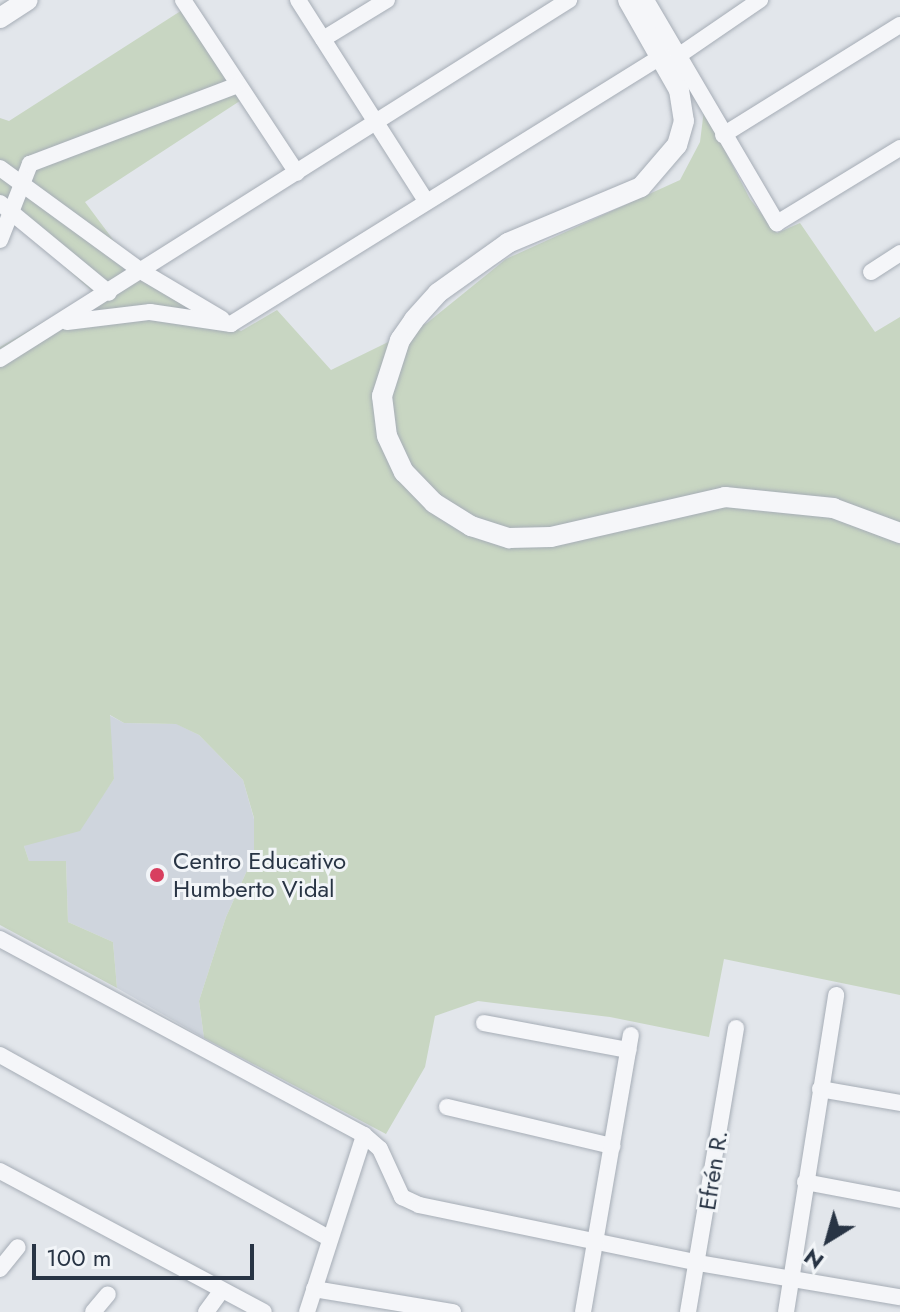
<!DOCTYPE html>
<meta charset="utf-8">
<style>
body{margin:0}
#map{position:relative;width:900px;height:1312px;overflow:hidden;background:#e2e6eb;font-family:Jost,sans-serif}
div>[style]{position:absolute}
.built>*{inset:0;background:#cfd5dd}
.green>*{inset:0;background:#c8d6c2}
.roads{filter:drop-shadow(0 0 2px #a6adb6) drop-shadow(0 0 2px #a6adb6)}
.minor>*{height:16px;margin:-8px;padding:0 8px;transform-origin:8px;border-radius:8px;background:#f5f6f9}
.tertiary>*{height:20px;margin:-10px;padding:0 10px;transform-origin:10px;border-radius:10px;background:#f5f6f9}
.dots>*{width:22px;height:22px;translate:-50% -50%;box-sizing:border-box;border:4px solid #f2f5f8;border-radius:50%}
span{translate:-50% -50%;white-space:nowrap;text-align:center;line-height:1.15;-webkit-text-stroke:6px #f2f5f8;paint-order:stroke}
.poi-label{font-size:24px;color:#283444}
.left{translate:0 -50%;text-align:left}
.street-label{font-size:24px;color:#283444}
.north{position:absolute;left:788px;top:1200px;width:80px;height:80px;-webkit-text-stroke:6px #f2f5f8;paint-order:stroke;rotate:217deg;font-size:22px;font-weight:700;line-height:32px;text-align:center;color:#283444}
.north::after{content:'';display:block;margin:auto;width:28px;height:36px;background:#283444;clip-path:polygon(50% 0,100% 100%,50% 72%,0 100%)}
.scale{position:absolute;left:32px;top:1244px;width:222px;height:36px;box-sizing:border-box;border:4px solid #283444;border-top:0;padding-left:10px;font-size:24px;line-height:28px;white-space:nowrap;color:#283444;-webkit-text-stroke:6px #f2f5f8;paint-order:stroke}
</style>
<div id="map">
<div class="built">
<div style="clip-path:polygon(109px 715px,124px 723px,177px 724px,199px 735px,243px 780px,254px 819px,254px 855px,226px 917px,199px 1001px,204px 1038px,117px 988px,113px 942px,68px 922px,66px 861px,29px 861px,24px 846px,103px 795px,114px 779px)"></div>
</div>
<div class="green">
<div style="clip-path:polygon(190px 5px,249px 95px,85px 202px,135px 269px,195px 311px,241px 331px,277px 310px,331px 370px,427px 323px,506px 259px,680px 180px,700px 142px,704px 110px,750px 199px,777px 233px,800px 223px,875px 332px,900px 317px,900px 995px,724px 959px,709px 1037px,610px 1017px,478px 1001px,435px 1016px,425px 1067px,386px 1134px,204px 1038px,199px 1001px,226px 917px,254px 855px,254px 818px,243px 780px,199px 735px,176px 724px,124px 723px,110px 715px,114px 779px,80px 831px,24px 846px,29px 861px,66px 861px,68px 922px,113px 942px,117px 988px,0 925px,0 347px,94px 293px,0 209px,0 118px,9px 121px)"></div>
</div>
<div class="roads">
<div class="minor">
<div style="left:183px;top:0;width:207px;rotate:56.6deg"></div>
<div style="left:298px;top:0;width:238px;rotate:57.5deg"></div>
<div style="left:646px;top:0;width:259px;rotate:59.6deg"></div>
<div style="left:777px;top:223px;width:144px;rotate:-31.4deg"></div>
<div style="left:323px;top:39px;width:75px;rotate:-31.4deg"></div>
<div style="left:681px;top:54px;width:96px;rotate:-34.4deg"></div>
<div style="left:723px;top:135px;width:208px;rotate:-31.9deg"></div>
<div style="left:0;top:168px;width:175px;rotate:36.1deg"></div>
<div style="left:141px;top:271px;width:94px;rotate:30.7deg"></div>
<div style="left:0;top:203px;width:141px;rotate:39.5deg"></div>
<div style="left:0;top:240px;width:82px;rotate:-68.5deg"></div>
<div style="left:30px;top:164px;width:222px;rotate:-20.8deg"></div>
<div style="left:871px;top:272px;width:35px;rotate:-33deg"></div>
<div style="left:67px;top:322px;width:84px;rotate:-6.9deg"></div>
<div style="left:150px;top:312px;width:82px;rotate:8.4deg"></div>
<div style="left:231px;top:324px;width:508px;rotate:-31.87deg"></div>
<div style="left:0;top:359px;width:673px;rotate:-32.25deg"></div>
<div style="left:0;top:939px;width:413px;rotate:28.3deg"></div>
<div style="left:364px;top:1135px;width:21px;rotate:41deg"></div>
<div style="left:380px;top:1149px;width:53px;rotate:65.4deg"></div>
<div style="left:402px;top:1197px;width:19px;rotate:25deg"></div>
<div style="left:419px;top:1205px;width:285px;rotate:11.7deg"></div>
<div style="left:698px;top:1263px;width:205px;rotate:9.6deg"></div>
<div style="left:484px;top:1023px;width:147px;rotate:10.6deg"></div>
<div style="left:0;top:1055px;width:374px;rotate:29.1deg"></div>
<div style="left:820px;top:1089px;width:81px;rotate:9.9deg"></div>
<div style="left:447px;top:1107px;width:170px;rotate:13.3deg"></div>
<div style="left:0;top:1171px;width:299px;rotate:28.1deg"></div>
<div style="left:805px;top:1182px;width:97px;rotate:10.7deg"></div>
<div style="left:0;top:1269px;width:28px;rotate:-51deg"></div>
<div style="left:314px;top:1289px;width:141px;rotate:9.4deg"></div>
<div style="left:93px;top:1312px;width:23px;rotate:-50deg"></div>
<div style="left:206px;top:1312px;width:24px;rotate:-54deg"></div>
<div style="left:307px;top:1312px;width:186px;rotate:-72.1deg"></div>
<div style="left:583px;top:1312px;width:281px;rotate:-80.2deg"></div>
<div style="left:688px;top:1312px;width:288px;rotate:-80.4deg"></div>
<div style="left:786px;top:1312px;width:321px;rotate:-81deg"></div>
</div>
<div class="tertiary">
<div style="left:628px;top:0;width:103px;rotate:60.5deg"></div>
<div style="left:679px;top:90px;width:31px;rotate:81deg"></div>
<div style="left:684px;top:121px;width:25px;rotate:106deg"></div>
<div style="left:677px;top:145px;width:55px;rotate:130.6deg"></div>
<div style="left:641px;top:187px;width:144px;rotate:157.2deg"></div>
<div style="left:508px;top:243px;width:86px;rotate:144.5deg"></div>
<div style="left:438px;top:293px;width:36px;rotate:132deg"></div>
<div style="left:414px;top:320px;width:24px;rotate:125deg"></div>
<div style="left:400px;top:340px;width:59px;rotate:107.8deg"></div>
<div style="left:382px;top:396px;width:40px;rotate:82.9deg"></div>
<div style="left:387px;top:436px;width:40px;rotate:65deg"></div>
<div style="left:404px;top:472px;width:43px;rotate:45.9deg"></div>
<div style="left:434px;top:503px;width:44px;rotate:31.9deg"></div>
<div style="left:471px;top:526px;width:40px;rotate:18deg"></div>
<div style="left:509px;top:538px;width:42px;rotate:-1.4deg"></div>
<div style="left:551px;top:537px;width:179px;rotate:-12.9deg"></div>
<div style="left:725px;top:497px;width:109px;rotate:5.8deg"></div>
<div style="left:833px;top:508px;width:72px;rotate:20.5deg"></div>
<div style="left:0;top:18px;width:33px;rotate:-33deg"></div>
</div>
</div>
<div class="dots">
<div style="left:157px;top:875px;background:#d83f5f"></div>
</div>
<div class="poi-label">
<span class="left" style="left:173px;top:875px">Centro Educativo<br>Humberto Vidal</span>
</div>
<div class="street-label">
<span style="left:713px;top:1170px;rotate:-81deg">Efrén R.</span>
</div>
<div class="north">N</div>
<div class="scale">100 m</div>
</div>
